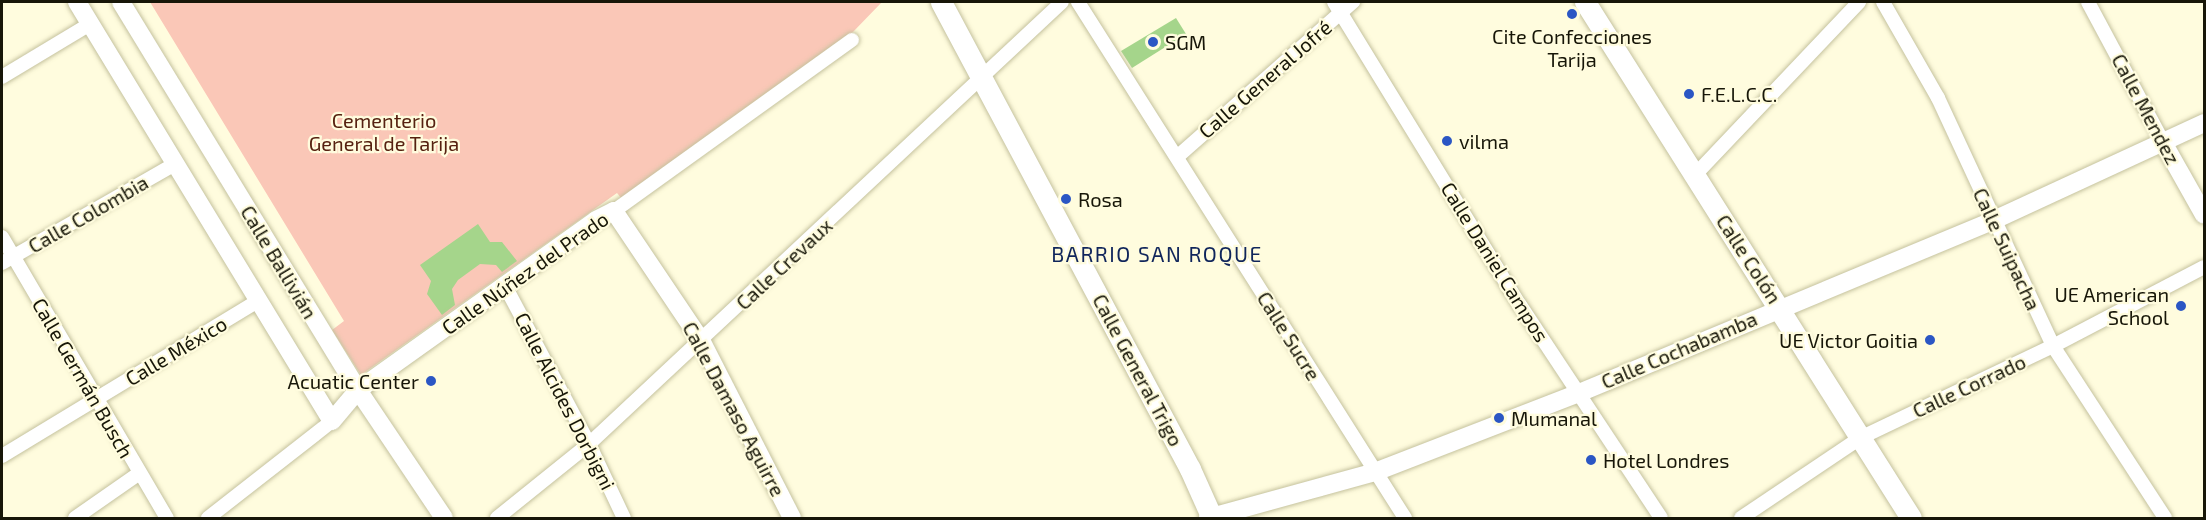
<!DOCTYPE html>
<meta charset="utf-8">
<style>
body{margin:0}
#map{position:relative;width:2206px;height:520px;overflow:hidden;background:#fffcde;font-family:"Exo 2",sans-serif}
div>[style]{position:absolute}
.green>*{inset:0;background:#fac7b7}
.building>*{inset:0;background:#a5d58b}
.roads{filter:drop-shadow(0 0 2px #c5c29e) drop-shadow(0 0 2px #c5c29e)}
.street>*{height:14px;margin:-7px;padding:0 7px;transform-origin:7px;border-radius:7px;background:#fff}
.secondary>*{height:18px;margin:-9px;padding:0 9px;transform-origin:9px;border-radius:9px;background:#fff}
.primary>*{height:21px;margin:-10.5px;padding:0 10.5px;transform-origin:10.5px;border-radius:10.5px;background:#fff}
.dots>*{width:16px;height:16px;translate:-50% -50%;box-sizing:border-box;border:3px solid #fffcde;border-radius:50%}
span{translate:-50% -50%;white-space:nowrap;text-align:center;line-height:1.15;-webkit-text-stroke:4.5px #fffcde;paint-order:stroke}
.poi-label{font-size:20px;color:#171608}
.left{translate:0 -50%;text-align:left}
.right{translate:-100% -50%;text-align:right}
.street-label{font-size:20px;color:#171608}
.park-label{font-size:20px;color:#562110}
.neighbourhood-label{font-size:21px;color:#10255b;letter-spacing:1.5px}
.frame{position:absolute;inset:0;border:3px solid #171608;pointer-events:none}
</style>
<div id="map">
<div class="green">
<div style="clip-path:polygon(150px 2px,882px 2px,852px 33px,622px 199px,617px 193px,361px 375px,332px 330px,344px 321px)"></div>
</div>
<div class="building">
<div style="clip-path:polygon(1176px 18px,1186px 34px,1132px 68px,1121px 51px)"></div>
<div style="clip-path:polygon(478px 224px,490px 242px,502px 242px,517px 261px,502px 272px,496px 265px,480px 264px,458px 280px,452px 289px,455px 305px,442px 315px,427px 294px,431px 281px,420px 265px)"></div>
</div>
<div class="roads">
<div class="street">
<div style="left:1078px;top:2px;width:611px;rotate:57.64deg"></div>
<div style="left:1334px;top:2px;width:356px;rotate:58.5deg"></div>
<div style="left:1520px;top:305px;width:255px;rotate:56.5deg"></div>
<div style="left:1883px;top:2px;width:111px;rotate:60.2deg"></div>
<div style="left:1938px;top:98px;width:273px;rotate:65.1deg"></div>
<div style="left:2053px;top:346px;width:205px;rotate:56.9deg"></div>
<div style="left:2088px;top:2px;width:161px;rotate:61.8deg"></div>
<div style="left:2px;top:77px;width:103px;rotate:-31.1deg"></div>
<div style="left:1177px;top:157px;width:235px;rotate:-41.4deg"></div>
<div style="left:1694px;top:176px;width:240px;rotate:-46.5deg"></div>
<div style="left:614px;top:211px;width:293px;rotate:-35.7deg"></div>
<div style="left:2px;top:237px;width:326px;rotate:59.6deg"></div>
<div style="left:2px;top:263px;width:199px;rotate:-29.8deg"></div>
<div style="left:504px;top:284px;width:181px;rotate:62deg"></div>
<div style="left:589px;top:444px;width:82px;rotate:64.7deg"></div>
<div style="left:2px;top:456px;width:299px;rotate:-31.2deg"></div>
<div style="left:75px;top:518px;width:77px;rotate:-34.9deg"></div>
<div style="left:208px;top:518px;width:157px;rotate:-38deg"></div>
<div style="left:497px;top:518px;width:118px;rotate:-38.8deg"></div>
<div style="left:589px;top:444px;width:647px;rotate:-43.06deg"></div>
<div style="left:1741px;top:518px;width:143px;rotate:-33.9deg"></div>
<div style="left:1860px;top:438px;width:214px;rotate:-25.5deg"></div>
<div style="left:2053px;top:346px;width:170px;rotate:-27.6deg"></div>
</div>
<div class="secondary">
<div style="left:77px;top:2px;width:490px;rotate:58.7deg"></div>
<div style="left:332px;top:421px;width:40px;rotate:-50deg"></div>
<div style="left:358px;top:390px;width:292px;rotate:-35.5deg"></div>
<div style="left:596px;top:220px;width:20px;rotate:-27deg"></div>
<div style="left:614px;top:211px;width:158px;rotate:56.1deg"></div>
<div style="left:702px;top:342px;width:198px;rotate:62.9deg"></div>
<div style="left:121px;top:2px;width:455px;rotate:58.6deg"></div>
<div style="left:358px;top:390px;width:154px;rotate:56.1deg"></div>
<div style="left:2164px;top:144px;width:81px;rotate:60.6deg"></div>
<div style="left:1208px;top:518px;width:173px;rotate:-15.4deg"></div>
<div style="left:1375px;top:472px;width:219px;rotate:-21.2deg"></div>
<div style="left:1579px;top:393px;width:447px;rotate:-22.6deg"></div>
<div style="left:1992px;top:221px;width:234px;rotate:-24.8deg"></div>
</div>
<div class="primary">
<div style="left:941px;top:2px;width:529px;rotate:61.93deg"></div>
<div style="left:1190px;top:469px;width:54px;rotate:65.8deg"></div>
<div style="left:1585px;top:2px;width:610px;rotate:57.72deg"></div>
</div>
</div>
<div class="dots">
<div style="left:1572px;top:14px;background:#2b56c4"></div>
<div style="left:1153px;top:42px;background:#2b56c4"></div>
<div style="left:1689px;top:94px;background:#2b56c4"></div>
<div style="left:1447px;top:141px;background:#2b56c4"></div>
<div style="left:1066px;top:199px;background:#2b56c4"></div>
<div style="left:2181px;top:306px;background:#2b56c4"></div>
<div style="left:1930px;top:340px;background:#2b56c4"></div>
<div style="left:431px;top:381px;background:#2b56c4"></div>
<div style="left:1499px;top:418px;background:#2b56c4"></div>
<div style="left:1591px;top:460px;background:#2b56c4"></div>
</div>
<div class="poi-label">
<span style="left:1572px;top:48px">Cite Confecciones<br>Tarija</span>
<span class="left" style="left:1165px;top:42px">SGM</span>
<span class="left" style="left:1701px;top:94px">F.E.L.C.C.</span>
<span class="left" style="left:1459px;top:141px">vilma</span>
<span class="left" style="left:1078px;top:199px">Rosa</span>
<span class="right" style="left:2169px;top:306px">UE American<br>School</span>
<span class="right" style="left:1918px;top:340px">UE Victor Goitia</span>
<span class="right" style="left:419px;top:381px">Acuatic Center</span>
<span class="left" style="left:1511px;top:418px">Mumanal</span>
<span class="left" style="left:1603px;top:460px">Hotel Londres</span>
</div>
<div class="street-label">
<span style="left:1265px;top:79px;rotate:-41deg">Calle General Jofré</span>
<span style="left:2146px;top:109px;rotate:62deg">Calle Mendez</span>
<span style="left:88px;top:214px;rotate:-30deg">Calle Colombia</span>
<span style="left:2007px;top:249px;rotate:65deg">Calle Suipacha</span>
<span style="left:1749px;top:259px;rotate:57deg">Calle Colón</span>
<span style="left:279px;top:262px;rotate:59deg">Calle Ballivián</span>
<span style="left:1495px;top:262px;rotate:58deg">Calle Daniel Campos</span>
<span style="left:784px;top:264px;rotate:-43deg">Calle Crevaux</span>
<span style="left:525px;top:273px;rotate:-35deg">Calle Núñez del Prado</span>
<span style="left:1289px;top:336px;rotate:58deg">Calle Sucre</span>
<span style="left:1679px;top:350px;rotate:-23deg">Calle Cochabamba</span>
<span style="left:176px;top:351px;rotate:-31deg">Calle México</span>
<span style="left:1138px;top:370px;rotate:62deg">Calle General Trigo</span>
<span style="left:83px;top:378px;rotate:60deg">Calle Germán Busch</span>
<span style="left:1969px;top:386px;rotate:-25deg">Calle Corrado</span>
<span style="left:565px;top:401px;rotate:63deg">Calle Alcides Dorbigni</span>
<span style="left:734px;top:409px;rotate:62deg">Calle Damaso Aguirre</span>
</div>
<div class="park-label">
<span style="left:384px;top:132px">Cementerio<br>General de Tarija</span>
</div>
<div class="neighbourhood-label">
<span style="left:1157px;top:254px">BARRIO SAN ROQUE</span>
</div>
<div class="frame"></div>
</div>
